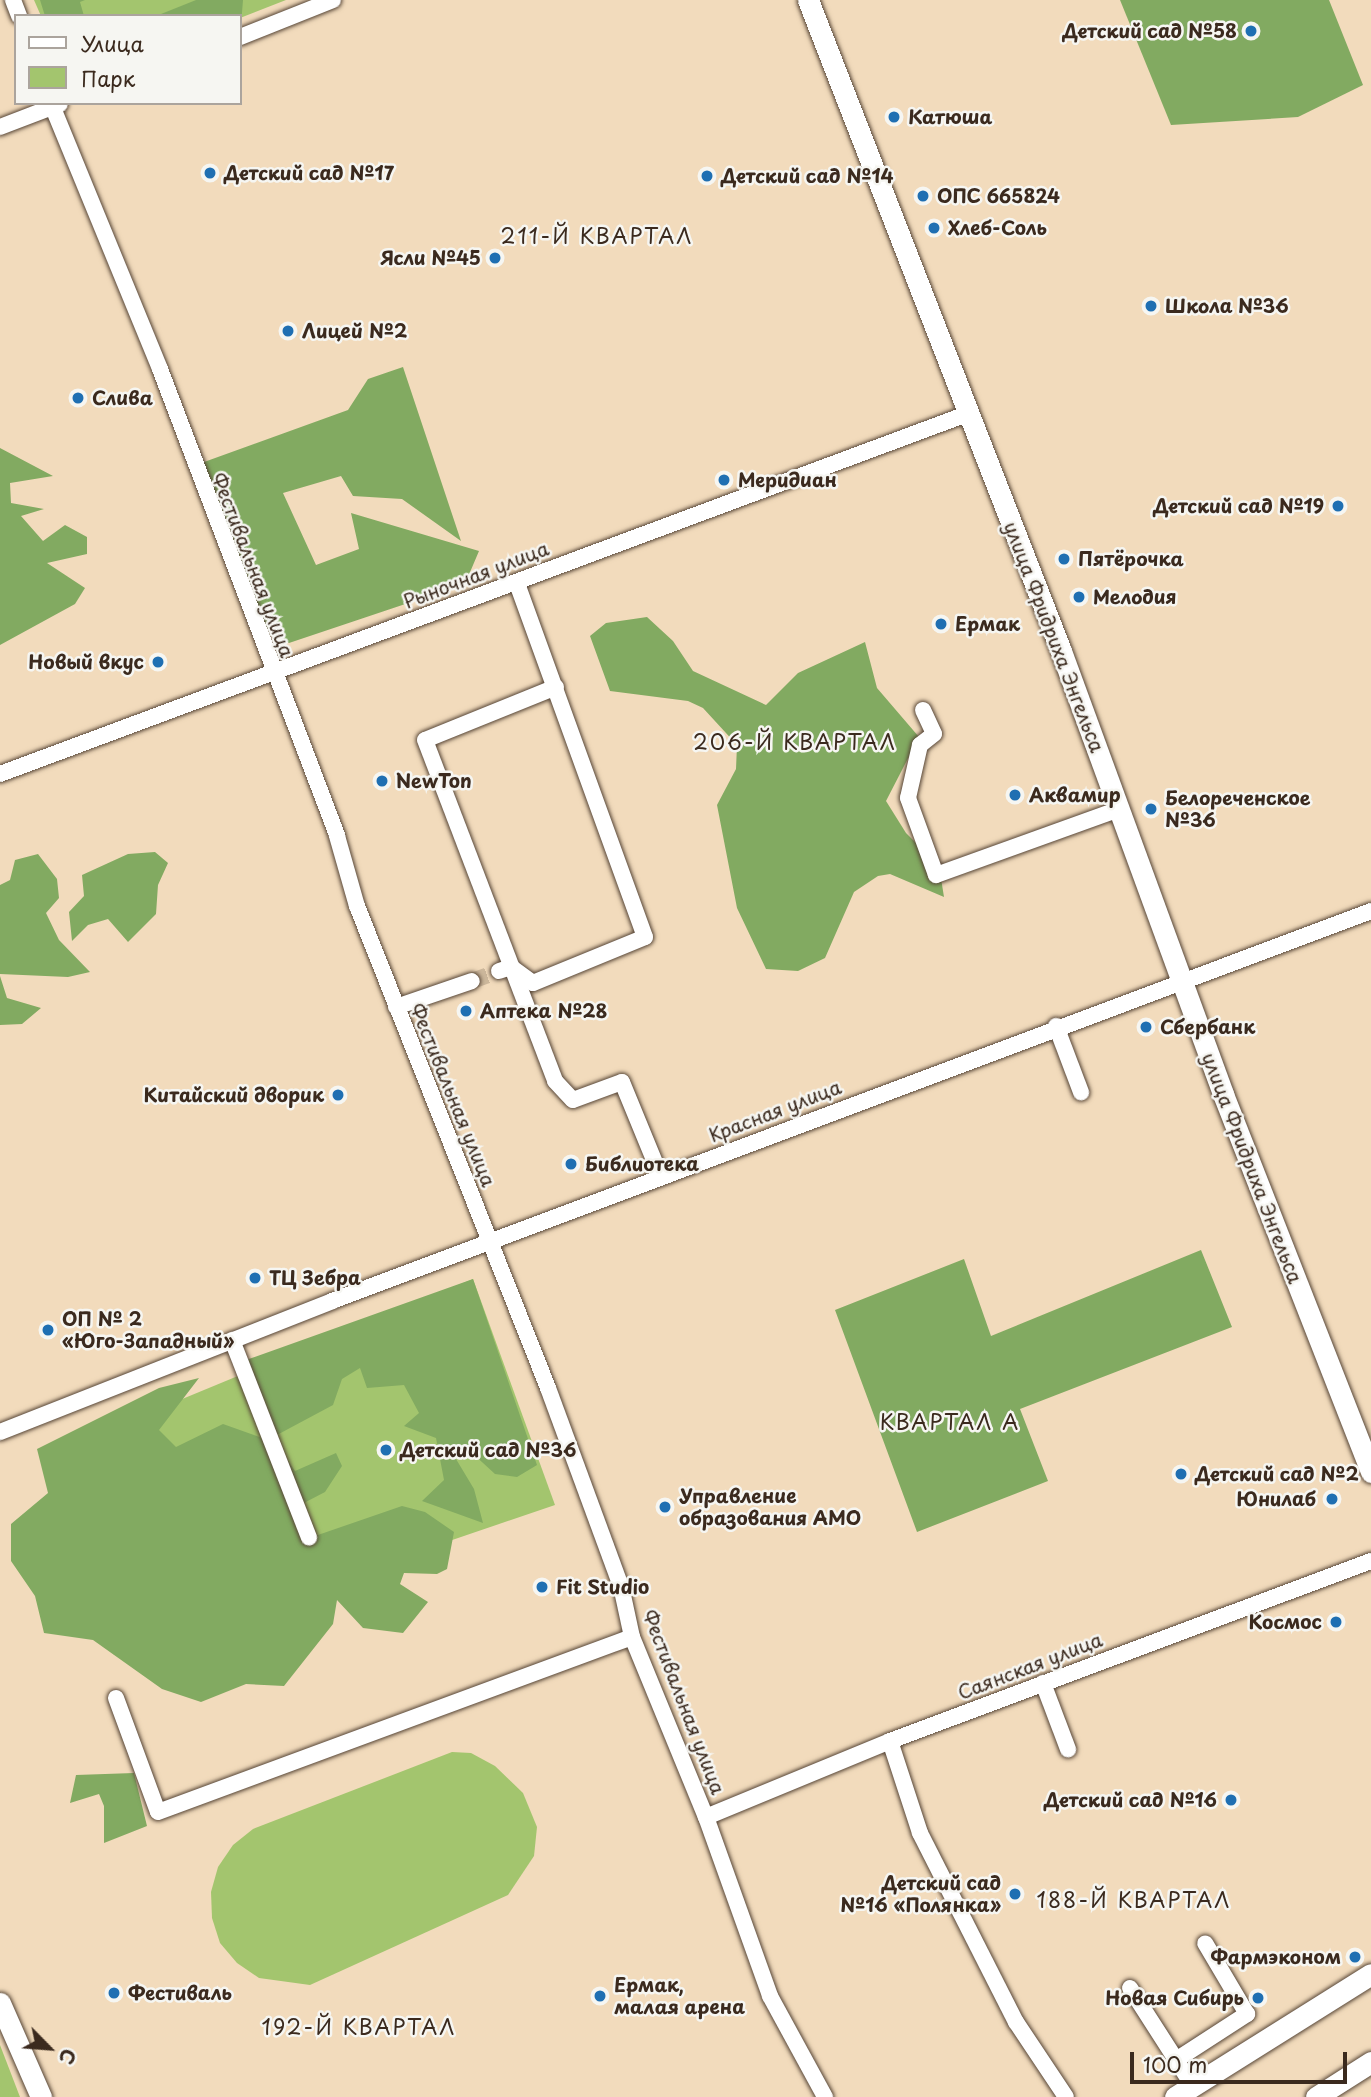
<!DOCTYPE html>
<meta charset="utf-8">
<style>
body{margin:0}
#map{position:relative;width:1371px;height:2097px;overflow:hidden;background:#f2dbbc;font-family:"Playpen Sans",sans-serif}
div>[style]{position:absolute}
.green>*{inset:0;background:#a3c56e}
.forest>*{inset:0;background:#82aa61}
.street-tunnel>*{height:16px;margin-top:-8px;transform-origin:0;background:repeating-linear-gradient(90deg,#cdb89c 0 16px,transparent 0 24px)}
.roads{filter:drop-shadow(0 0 2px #564536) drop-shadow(0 0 2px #564536)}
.street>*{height:16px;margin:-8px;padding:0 8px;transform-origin:8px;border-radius:8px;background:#fff}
.secondary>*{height:21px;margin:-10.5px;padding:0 10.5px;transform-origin:10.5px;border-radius:10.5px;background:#fff}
.dots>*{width:19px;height:19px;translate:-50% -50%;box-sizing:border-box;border:4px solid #f6f6f2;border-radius:50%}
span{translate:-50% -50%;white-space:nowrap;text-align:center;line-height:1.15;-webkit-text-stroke:5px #f6f6f2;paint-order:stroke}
.poi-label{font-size:19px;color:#3b2a1e;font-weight:700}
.right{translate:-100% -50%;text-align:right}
.left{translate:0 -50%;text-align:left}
.street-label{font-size:19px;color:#3b2a1e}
.neighbourhood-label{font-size:21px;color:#3b2a1e;letter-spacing:2px}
.legend{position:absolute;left:14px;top:14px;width:228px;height:91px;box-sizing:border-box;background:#f6f6f2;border:2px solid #aba49d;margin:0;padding:9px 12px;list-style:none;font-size:21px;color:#3b2a1e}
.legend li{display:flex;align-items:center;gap:14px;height:35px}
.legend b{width:35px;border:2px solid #aba49d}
.north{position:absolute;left:14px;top:2013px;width:70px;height:70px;-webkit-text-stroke:5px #f6f6f2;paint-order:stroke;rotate:115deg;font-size:19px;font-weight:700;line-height:28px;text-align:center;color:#3b2a1e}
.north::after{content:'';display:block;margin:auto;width:24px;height:32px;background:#3b2a1e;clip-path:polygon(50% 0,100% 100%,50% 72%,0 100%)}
.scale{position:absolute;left:1130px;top:2052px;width:217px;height:32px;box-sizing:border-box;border:4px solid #3b2a1e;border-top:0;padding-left:9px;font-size:21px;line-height:24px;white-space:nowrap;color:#3b2a1e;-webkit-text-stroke:5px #f6f6f2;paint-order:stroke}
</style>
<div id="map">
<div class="green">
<div style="clip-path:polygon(34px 0,286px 0,240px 18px,41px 16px)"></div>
<div style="clip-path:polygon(473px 1279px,555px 1505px,114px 1655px,42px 1457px)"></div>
<div style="clip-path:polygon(452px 1752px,471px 1753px,495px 1766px,523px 1793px,537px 1827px,534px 1856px,508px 1895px,310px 1985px,259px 1978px,237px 1963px,220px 1943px,212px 1918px,211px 1892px,218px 1867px,233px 1845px,253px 1829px)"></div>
<div style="clip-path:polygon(0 2045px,20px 2097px,0 2097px)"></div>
</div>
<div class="forest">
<div style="clip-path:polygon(40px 0,85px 0,80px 2px,84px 16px,45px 16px)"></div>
<div style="clip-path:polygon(196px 0,243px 0,241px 25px,240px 16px,156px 16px)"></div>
<div style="clip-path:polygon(1120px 0,1329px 0,1363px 85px,1298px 117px,1171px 125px)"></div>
<div style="clip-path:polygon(403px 367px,461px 541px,402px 499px,353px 496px,341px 476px,283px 493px,316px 565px,359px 549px,351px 513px,479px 551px,465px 584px,289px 643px,261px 626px,193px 466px,348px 410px,368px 379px)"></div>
<div style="clip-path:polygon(0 448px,53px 476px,10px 483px,11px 503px,44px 509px,21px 516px,43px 541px,65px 525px,87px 537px,87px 554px,47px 563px,85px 588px,75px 604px,0 645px)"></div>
<div style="clip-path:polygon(647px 617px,673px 641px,693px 671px,766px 705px,798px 673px,865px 642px,877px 688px,919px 737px,886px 801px,906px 833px,939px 866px,944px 897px,890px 874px,878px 876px,854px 892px,825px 958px,798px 971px,766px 969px,737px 908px,717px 805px,736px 769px,737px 745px,703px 708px,688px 701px,610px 691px,590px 636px,606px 623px)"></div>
<div style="clip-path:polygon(155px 852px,168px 863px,158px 885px,156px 914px,128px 942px,108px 919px,88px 925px,72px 941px,69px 912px,84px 896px,82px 875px,128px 854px)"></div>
<div style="clip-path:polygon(38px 854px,57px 879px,59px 898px,46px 913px,59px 940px,90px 972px,68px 977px,0 974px,0 885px,10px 880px,15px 860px)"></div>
<div style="clip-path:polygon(0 976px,7px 998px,41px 1008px,22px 1024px,0 1025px)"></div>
<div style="clip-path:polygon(1201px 1250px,1232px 1327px,1020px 1409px,1048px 1481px,917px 1532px,835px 1310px,964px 1259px,991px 1336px)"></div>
<div style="clip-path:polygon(473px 1279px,537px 1465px,517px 1477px,495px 1474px,470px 1451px,456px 1459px,474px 1489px,483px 1523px,422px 1501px,444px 1480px,436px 1438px,404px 1426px,419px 1413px,404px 1385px,367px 1388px,360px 1368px,342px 1379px,333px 1405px,275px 1436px,246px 1360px)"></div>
<div style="clip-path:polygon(199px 1378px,159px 1430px,176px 1447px,223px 1424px,276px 1443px,295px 1471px,336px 1453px,342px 1466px,325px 1492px,300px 1505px,315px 1536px,402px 1506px,425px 1512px,454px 1532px,447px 1569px,437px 1574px,404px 1573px,400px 1584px,428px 1602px,403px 1633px,363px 1628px,337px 1600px,333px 1624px,284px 1686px,246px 1684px,201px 1702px,162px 1689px,93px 1640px,44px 1633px,35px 1596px,11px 1561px,11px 1524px,48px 1493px,37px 1449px,159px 1388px)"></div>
<div style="clip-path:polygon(134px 1773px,147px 1826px,104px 1843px,104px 1806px,99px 1794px,70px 1803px,76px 1775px)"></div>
</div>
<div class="street-tunnel">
<div style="left:472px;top:981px;width:29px;rotate:-20deg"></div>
</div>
<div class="roads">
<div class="street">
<div style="left:13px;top:0;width:17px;rotate:69deg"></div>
<div style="left:240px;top:37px;width:100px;rotate:-21.7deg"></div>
<div style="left:51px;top:103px;width:287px;rotate:67.7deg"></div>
<div style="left:160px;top:369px;width:499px;rotate:69.2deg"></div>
<div style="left:337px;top:836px;width:73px;rotate:74.1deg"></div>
<div style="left:357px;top:906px;width:518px;rotate:68.38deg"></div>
<div style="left:548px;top:1388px;width:211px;rotate:69.8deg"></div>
<div style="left:621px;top:1586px;width:52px;rotate:77.8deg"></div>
<div style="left:632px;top:1637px;width:195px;rotate:67.7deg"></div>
<div style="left:706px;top:1817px;width:190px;rotate:70.3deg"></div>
<div style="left:770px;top:1996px;width:115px;rotate:61.4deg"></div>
<div style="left:0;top:127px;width:64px;rotate:-21deg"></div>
<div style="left:556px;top:687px;width:141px;rotate:158deg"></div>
<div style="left:425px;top:740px;width:365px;rotate:69.1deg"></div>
<div style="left:555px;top:1081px;width:26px;rotate:47deg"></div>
<div style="left:573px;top:1100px;width:52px;rotate:-20.2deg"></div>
<div style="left:622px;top:1082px;width:103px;rotate:67.7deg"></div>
<div style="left:923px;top:710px;width:26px;rotate:65deg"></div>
<div style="left:934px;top:734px;width:18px;rotate:142deg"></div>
<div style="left:920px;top:745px;width:54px;rotate:102.8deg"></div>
<div style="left:908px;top:798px;width:82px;rotate:70deg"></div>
<div style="left:936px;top:875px;width:195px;rotate:-19.8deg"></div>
<div style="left:0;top:774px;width:1032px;rotate:-20.42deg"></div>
<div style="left:499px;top:971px;width:13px;rotate:-18deg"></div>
<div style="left:511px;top:967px;width:27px;rotate:36deg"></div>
<div style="left:533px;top:983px;width:121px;rotate:-22.3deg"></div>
<div style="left:645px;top:937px;width:376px;rotate:-109.9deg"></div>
<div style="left:396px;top:1007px;width:80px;rotate:-18.9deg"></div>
<div style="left:1056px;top:1026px;width:71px;rotate:69.3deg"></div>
<div style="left:232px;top:1340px;width:212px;rotate:68.7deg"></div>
<div style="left:0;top:1432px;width:357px;rotate:-21.5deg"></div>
<div style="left:332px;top:1301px;width:1110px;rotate:-20.57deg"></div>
<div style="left:1043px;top:1683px;width:71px;rotate:69.3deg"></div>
<div style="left:116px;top:1698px;width:121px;rotate:69.8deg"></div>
<div style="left:158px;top:1812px;width:505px;rotate:-20.26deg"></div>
<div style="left:890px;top:1741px;width:97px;rotate:71.9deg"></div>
<div style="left:920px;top:1833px;width:212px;rotate:63.1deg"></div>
<div style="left:1016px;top:2022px;width:90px;rotate:56.3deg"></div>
<div style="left:706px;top:1817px;width:199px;rotate:-22.4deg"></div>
<div style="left:890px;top:1741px;width:514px;rotate:-20.52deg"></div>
<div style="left:1130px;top:1988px;width:117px;rotate:57.3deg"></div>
<div style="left:1176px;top:2060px;width:85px;rotate:-32.9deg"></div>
<div style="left:1247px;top:2014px;width:82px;rotate:-120.6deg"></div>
</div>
<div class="secondary">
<div style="left:808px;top:0;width:698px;rotate:68.76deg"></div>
<div style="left:1061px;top:651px;width:472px;rotate:69.9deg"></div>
<div style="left:1223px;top:1094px;width:406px;rotate:68.6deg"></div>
<div style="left:0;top:2003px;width:103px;rotate:66.4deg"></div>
<div style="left:1175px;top:2097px;width:231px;rotate:-32.1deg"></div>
<div style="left:1316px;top:2097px;width:65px;rotate:-32.5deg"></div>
</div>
</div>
<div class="dots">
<div style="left:1251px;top:31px;background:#1f6fb2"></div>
<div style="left:894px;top:117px;background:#1f6fb2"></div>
<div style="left:210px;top:173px;background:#1f6fb2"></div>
<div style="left:707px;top:176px;background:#1f6fb2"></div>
<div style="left:923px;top:196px;background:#1f6fb2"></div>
<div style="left:934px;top:228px;background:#1f6fb2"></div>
<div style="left:495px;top:258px;background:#1f6fb2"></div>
<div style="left:1151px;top:306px;background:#1f6fb2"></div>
<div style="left:288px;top:331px;background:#1f6fb2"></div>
<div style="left:78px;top:398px;background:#1f6fb2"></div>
<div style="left:724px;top:480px;background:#1f6fb2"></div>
<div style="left:1338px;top:506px;background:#1f6fb2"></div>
<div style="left:1064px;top:559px;background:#1f6fb2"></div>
<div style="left:1079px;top:597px;background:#1f6fb2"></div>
<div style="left:941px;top:624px;background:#1f6fb2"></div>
<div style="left:158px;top:662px;background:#1f6fb2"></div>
<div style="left:382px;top:781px;background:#1f6fb2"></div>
<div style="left:1015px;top:795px;background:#1f6fb2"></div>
<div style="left:1151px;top:809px;background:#1f6fb2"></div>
<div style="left:466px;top:1011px;background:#1f6fb2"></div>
<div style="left:1146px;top:1027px;background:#1f6fb2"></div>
<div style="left:338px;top:1095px;background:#1f6fb2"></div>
<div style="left:571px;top:1164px;background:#1f6fb2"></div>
<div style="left:255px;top:1278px;background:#1f6fb2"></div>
<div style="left:48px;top:1330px;background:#1f6fb2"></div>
<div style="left:386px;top:1450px;background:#1f6fb2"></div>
<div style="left:1181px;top:1474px;background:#1f6fb2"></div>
<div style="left:1332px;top:1499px;background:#1f6fb2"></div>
<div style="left:665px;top:1507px;background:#1f6fb2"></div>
<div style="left:542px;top:1587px;background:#1f6fb2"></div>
<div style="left:1336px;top:1622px;background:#1f6fb2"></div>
<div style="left:1231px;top:1800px;background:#1f6fb2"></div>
<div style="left:1015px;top:1894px;background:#1f6fb2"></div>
<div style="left:1355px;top:1957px;background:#1f6fb2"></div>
<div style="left:114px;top:1993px;background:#1f6fb2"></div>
<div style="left:600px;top:1996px;background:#1f6fb2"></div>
<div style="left:1258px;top:1998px;background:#1f6fb2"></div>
</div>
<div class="poi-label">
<span class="right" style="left:1237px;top:31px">Детский сад №58</span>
<span class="left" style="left:908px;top:117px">Катюша</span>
<span class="left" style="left:224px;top:173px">Детский сад №17</span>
<span class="left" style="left:721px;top:176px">Детский сад №14</span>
<span class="left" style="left:937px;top:196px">ОПС 665824</span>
<span class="left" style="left:948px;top:228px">Хлеб-Соль</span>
<span class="right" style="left:481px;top:258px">Ясли №45</span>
<span class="left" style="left:1165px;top:306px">Школа №36</span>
<span class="left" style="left:302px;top:331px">Лицей №2</span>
<span class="left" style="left:92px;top:398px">Слива</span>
<span class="left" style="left:738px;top:480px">Меридиан</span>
<span class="right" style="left:1324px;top:506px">Детский сад №19</span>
<span class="left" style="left:1078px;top:559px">Пятёрочка</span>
<span class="left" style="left:1093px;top:597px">Мелодия</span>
<span class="left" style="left:955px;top:624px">Ермак</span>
<span class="right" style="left:144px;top:662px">Новый вкус</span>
<span class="left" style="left:396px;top:781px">NewTon</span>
<span class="left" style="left:1029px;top:795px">Аквамир</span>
<span class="left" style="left:1165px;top:809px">Белореченское<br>№36</span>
<span class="left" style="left:480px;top:1011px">Аптека №28</span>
<span class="left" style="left:1160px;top:1027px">Сбербанк</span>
<span class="right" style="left:324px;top:1095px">Китайский дворик</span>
<span class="left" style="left:585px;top:1164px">Библиотека</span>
<span class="left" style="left:269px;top:1278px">ТЦ Зебра</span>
<span class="left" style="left:62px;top:1330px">ОП № 2<br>«Юго-Западный»</span>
<span class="left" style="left:400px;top:1450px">Детский сад №36</span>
<span class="left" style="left:1195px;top:1474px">Детский сад №2</span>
<span class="left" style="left:679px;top:1507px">Управление<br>образования АМО</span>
<span class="right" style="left:1316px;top:1499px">Юнилаб</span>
<span class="left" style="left:556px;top:1587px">Fit Studio</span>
<span class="right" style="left:1322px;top:1622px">Космос</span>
<span class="right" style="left:1217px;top:1800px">Детский сад №16</span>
<span class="right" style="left:1001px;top:1894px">Детский сад<br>№16 «Полянка»</span>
<span class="right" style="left:1341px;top:1957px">Фармэконом</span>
<span class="left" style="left:614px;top:1996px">Ермак,<br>малая арена</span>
<span class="left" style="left:128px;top:1993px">Фестиваль</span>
<span class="right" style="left:1244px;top:1998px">Новая Сибирь</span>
</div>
<div class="street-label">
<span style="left:253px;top:565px;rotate:69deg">Фестивальная улица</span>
<span style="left:476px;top:575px;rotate:-21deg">Рыночная улица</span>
<span style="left:1054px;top:637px;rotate:69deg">улица Фридриха Энгельса</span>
<span style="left:453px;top:1095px;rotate:68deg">Фестивальная улица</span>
<span style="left:775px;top:1111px;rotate:-21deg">Красная улица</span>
<span style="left:1252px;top:1168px;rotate:69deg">улица Фридриха Энгельса</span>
<span style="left:1030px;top:1666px;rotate:-21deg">Саянская улица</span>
<span style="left:684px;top:1702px;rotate:69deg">Фестивальная улица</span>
</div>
<div class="neighbourhood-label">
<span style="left:597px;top:235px">211-Й КВАРТАЛ</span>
<span style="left:795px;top:741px">206-Й КВАРТАЛ</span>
<span style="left:950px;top:1421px">КВАРТАЛ А</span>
<span style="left:1134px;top:1899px">188-Й КВАРТАЛ</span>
<span style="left:359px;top:2026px">192-Й КВАРТАЛ</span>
</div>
<ul class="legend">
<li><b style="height:9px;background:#fff"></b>Улица</li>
<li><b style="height:19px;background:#a3c56e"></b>Парк</li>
</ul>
<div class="north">С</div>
<div class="scale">100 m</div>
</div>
